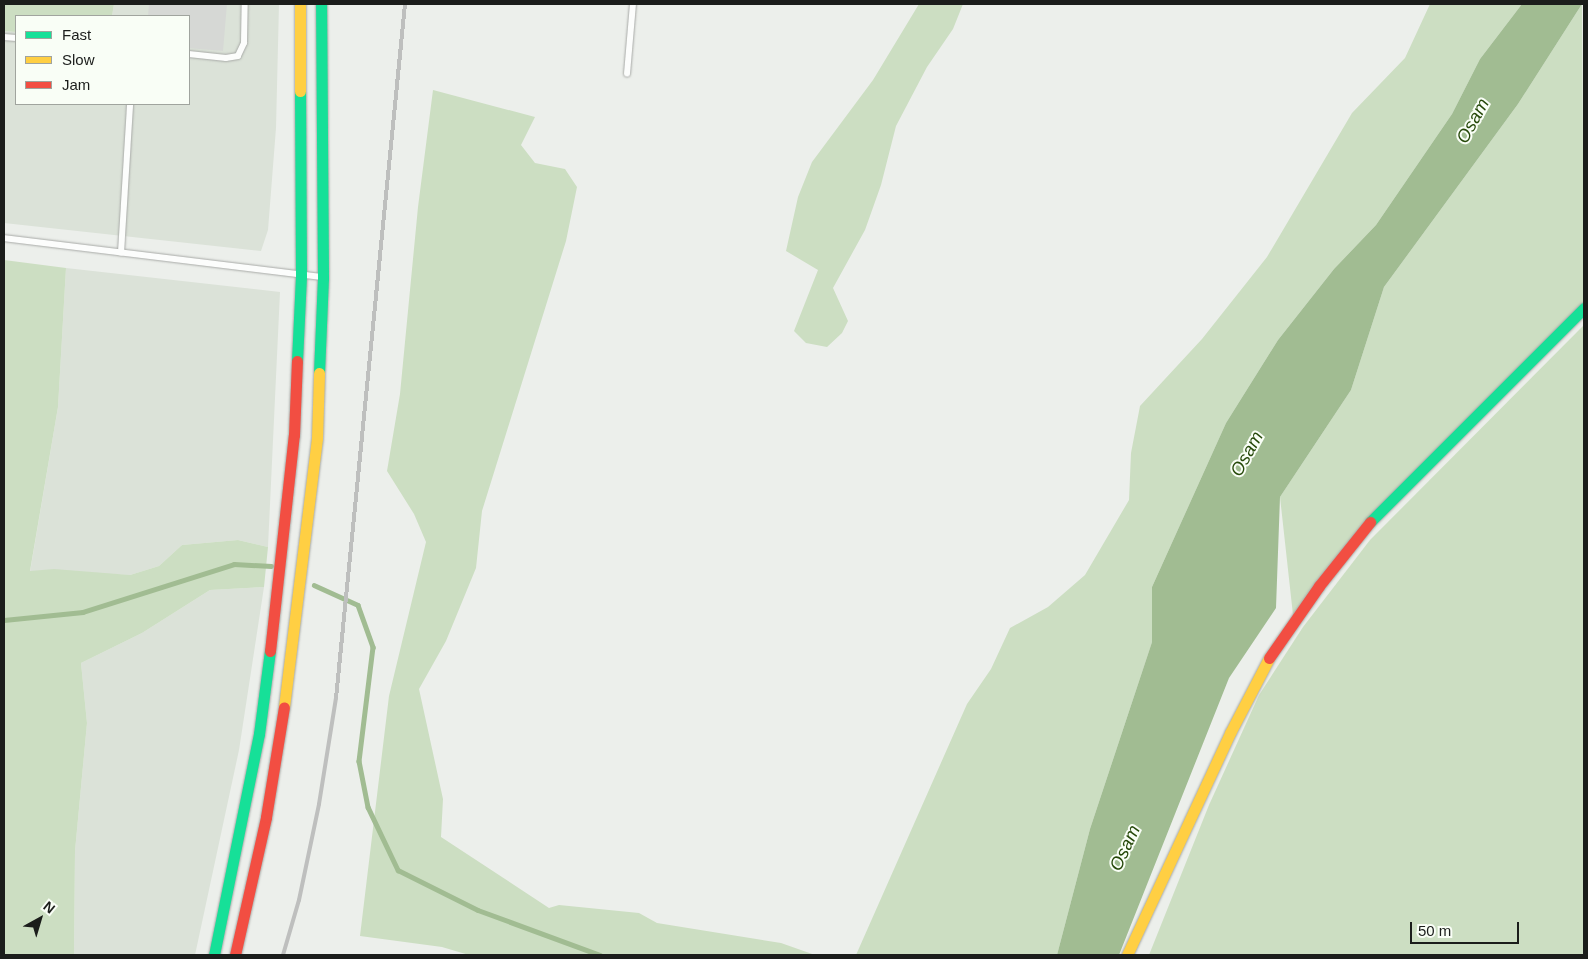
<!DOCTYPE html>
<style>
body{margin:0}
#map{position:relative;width:1588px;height:959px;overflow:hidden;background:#ecefeb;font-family:Arial,sans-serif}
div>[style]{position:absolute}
.built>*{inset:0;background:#dbe2d8}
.green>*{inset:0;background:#ccdec2}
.water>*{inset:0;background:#a1bc92}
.stream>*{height:4.5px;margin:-2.25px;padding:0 2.25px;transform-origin:2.25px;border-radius:2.25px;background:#a1bc92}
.building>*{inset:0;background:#d6d8d5}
.roads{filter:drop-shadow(0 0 1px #a8aaa7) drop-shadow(0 0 1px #a8aaa7)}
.lane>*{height:5.5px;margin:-2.75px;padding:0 2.75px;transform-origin:2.75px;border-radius:2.75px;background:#fcfdfc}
.fast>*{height:11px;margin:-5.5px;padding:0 5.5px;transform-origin:5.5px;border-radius:5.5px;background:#16e098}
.slow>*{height:11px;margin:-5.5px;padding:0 5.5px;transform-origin:5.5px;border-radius:5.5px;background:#ffcf43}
.jam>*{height:11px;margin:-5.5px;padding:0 5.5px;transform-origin:5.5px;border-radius:5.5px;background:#f24e42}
.rail>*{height:4px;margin:-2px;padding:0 2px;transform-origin:2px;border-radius:2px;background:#bebfbe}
span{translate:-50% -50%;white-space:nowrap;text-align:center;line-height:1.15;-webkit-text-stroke:4px #f9fef6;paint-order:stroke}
.water-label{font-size:18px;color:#254809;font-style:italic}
.frame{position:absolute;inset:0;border:5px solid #1b1d1b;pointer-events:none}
.legend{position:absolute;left:15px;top:15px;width:175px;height:90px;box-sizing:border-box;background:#f9fef6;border:1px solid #a0a49e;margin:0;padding:6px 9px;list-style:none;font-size:15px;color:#1b1d1b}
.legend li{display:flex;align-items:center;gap:10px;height:25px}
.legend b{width:25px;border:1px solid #a0a49e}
.north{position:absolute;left:15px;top:894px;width:50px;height:50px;-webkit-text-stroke:4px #f9fef6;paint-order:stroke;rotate:39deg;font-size:14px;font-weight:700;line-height:20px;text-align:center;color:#1b1d1b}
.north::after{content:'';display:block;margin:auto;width:18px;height:22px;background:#1b1d1b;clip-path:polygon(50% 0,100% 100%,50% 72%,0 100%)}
.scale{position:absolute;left:1410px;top:922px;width:109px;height:22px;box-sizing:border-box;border:2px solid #1b1d1b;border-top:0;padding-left:6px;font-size:15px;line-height:18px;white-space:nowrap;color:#1b1d1b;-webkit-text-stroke:4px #f9fef6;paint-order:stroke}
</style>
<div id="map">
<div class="built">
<div style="clip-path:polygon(114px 4px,279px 4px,276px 128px,268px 230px,261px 251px,4px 223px,4px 31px,16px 32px,16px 104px,189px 104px,189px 16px,112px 16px)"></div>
<div style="clip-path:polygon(66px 268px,280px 292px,268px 547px,238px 540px,182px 545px,159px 566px,130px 575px,30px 572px,58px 407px)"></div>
<div style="clip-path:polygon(264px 587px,239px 750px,195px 955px,74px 955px,75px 851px,87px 723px,81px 663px,142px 633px,210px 590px)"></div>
</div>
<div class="green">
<div style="clip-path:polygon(4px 4px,114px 4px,112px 16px,16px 16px,16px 32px,4px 31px)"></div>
<div style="clip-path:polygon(919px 4px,963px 4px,953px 29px,927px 67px,896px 126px,881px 185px,865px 230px,833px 288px,848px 321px,842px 333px,827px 347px,806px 343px,794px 331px,818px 270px,786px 251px,798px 197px,812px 162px,873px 80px)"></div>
<div style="clip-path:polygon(1430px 4px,1522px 4px,1480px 59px,1452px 114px,1376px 225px,1334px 269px,1278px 340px,1226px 423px,1152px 587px,1152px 642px,1090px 829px,1057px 955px,856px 955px,967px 704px,991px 669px,1010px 628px,1048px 607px,1085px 575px,1129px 500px,1131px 453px,1140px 406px,1202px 339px,1267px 257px,1352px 113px,1405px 58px)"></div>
<div style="clip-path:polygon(1582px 4px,1584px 307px,1407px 483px,1293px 615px,1280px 497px,1351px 390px,1384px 287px,1518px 104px)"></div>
<div style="clip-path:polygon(433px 90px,535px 117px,521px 145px,535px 163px,565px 169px,577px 187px,566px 241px,482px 511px,476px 568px,446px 641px,419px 689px,443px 799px,441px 837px,549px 908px,559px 905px,639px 913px,657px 923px,781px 943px,815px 955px,469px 955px,442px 947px,360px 936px,389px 696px,426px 542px,414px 514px,387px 471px,400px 394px,418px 207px)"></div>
<div style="clip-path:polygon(4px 260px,66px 268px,58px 407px,30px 571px,54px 569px,130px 575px,159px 566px,182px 545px,238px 540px,268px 547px,264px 587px,210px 590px,142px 633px,81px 663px,87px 723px,75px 851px,74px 955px,4px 955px)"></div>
<div style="clip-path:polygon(1584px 325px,1584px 955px,1149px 955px,1209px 805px,1259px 695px,1303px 627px,1370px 540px)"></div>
</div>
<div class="water">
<div style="clip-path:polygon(1522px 4px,1582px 4px,1518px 104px,1384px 287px,1351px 390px,1280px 497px,1276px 608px,1229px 678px,1119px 955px,1057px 955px,1090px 829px,1152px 642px,1152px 587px,1226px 423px,1278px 340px,1334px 269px,1376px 225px,1452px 114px,1480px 59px)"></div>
</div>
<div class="stream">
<div style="left:314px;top:585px;width:48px;rotate:24.4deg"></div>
<div style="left:358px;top:605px;width:45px;rotate:70.3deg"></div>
<div style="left:373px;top:647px;width:115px;rotate:97deg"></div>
<div style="left:359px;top:761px;width:47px;rotate:78.9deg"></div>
<div style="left:368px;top:807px;width:70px;rotate:64.5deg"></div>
<div style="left:398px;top:870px;width:89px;rotate:26.6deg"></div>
<div style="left:478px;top:910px;width:130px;rotate:20.2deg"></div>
<div style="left:4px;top:620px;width:79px;rotate:-5.8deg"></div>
<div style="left:83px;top:612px;width:158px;rotate:-17.6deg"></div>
<div style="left:234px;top:564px;width:37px;rotate:3deg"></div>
</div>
<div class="building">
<div style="clip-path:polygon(149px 4px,227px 4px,223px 51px,189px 48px,189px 16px,148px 16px)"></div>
</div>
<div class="roads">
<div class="lane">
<div style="left:4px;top:37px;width:12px;rotate:5deg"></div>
<div style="left:189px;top:54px;width:37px;rotate:6deg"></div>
<div style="left:226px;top:58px;width:12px;rotate:-9deg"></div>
<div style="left:238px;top:56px;width:14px;rotate:-65deg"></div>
<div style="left:244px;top:43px;width:39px;rotate:-89deg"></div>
<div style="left:627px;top:74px;width:70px;rotate:-85.1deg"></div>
<div style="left:4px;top:238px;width:319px;rotate:7deg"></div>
<div style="left:121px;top:253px;width:149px;rotate:-86.5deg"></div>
</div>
<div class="fast">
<div style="left:297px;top:361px;width:85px;rotate:-87.3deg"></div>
<div style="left:301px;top:276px;width:185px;rotate:-90.3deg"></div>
<div style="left:319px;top:373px;width:95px;rotate:-87.6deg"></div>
<div style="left:323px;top:278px;width:274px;rotate:-90.4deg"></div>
<div style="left:1370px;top:522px;width:303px;rotate:-45deg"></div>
<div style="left:214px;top:955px;width:226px;rotate:-78.5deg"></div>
<div style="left:259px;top:734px;width:84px;rotate:-82.5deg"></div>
</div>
<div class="slow">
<div style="left:300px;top:4px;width:87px;rotate:90deg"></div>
<div style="left:284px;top:707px;width:271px;rotate:-83deg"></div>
<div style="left:317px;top:438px;width:65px;rotate:-88.2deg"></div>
<div style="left:1127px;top:955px;width:245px;rotate:-65.1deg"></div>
<div style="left:1230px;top:733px;width:85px;rotate:-62.5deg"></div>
</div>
<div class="jam">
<div style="left:270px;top:651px;width:217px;rotate:-83.7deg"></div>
<div style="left:294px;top:435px;width:74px;rotate:-87.7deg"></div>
<div style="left:1269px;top:658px;width:88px;rotate:-55.2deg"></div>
<div style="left:1319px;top:586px;width:82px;rotate:-51.4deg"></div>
<div style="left:235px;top:955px;width:141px;rotate:-77.3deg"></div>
<div style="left:266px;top:817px;width:111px;rotate:-80.7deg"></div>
</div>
</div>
<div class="rail">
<div style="left:283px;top:955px;width:57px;rotate:-73.8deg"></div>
<div style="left:299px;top:900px;width:98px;rotate:-78.2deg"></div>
<div style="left:319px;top:804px;width:107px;rotate:-80.9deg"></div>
<div style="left:336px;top:698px;width:697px;rotate:-84.32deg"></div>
</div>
<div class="water-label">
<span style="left:1473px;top:121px;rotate:-61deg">Osam</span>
<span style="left:1247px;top:454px;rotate:-61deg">Osam</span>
<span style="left:1125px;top:848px;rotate:-65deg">Osam</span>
</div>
<div class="frame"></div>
<ul class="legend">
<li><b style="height:6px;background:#16e098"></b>Fast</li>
<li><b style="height:6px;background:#ffcf43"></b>Slow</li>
<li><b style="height:6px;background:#f24e42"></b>Jam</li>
</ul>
<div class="north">N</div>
<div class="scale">50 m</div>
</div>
